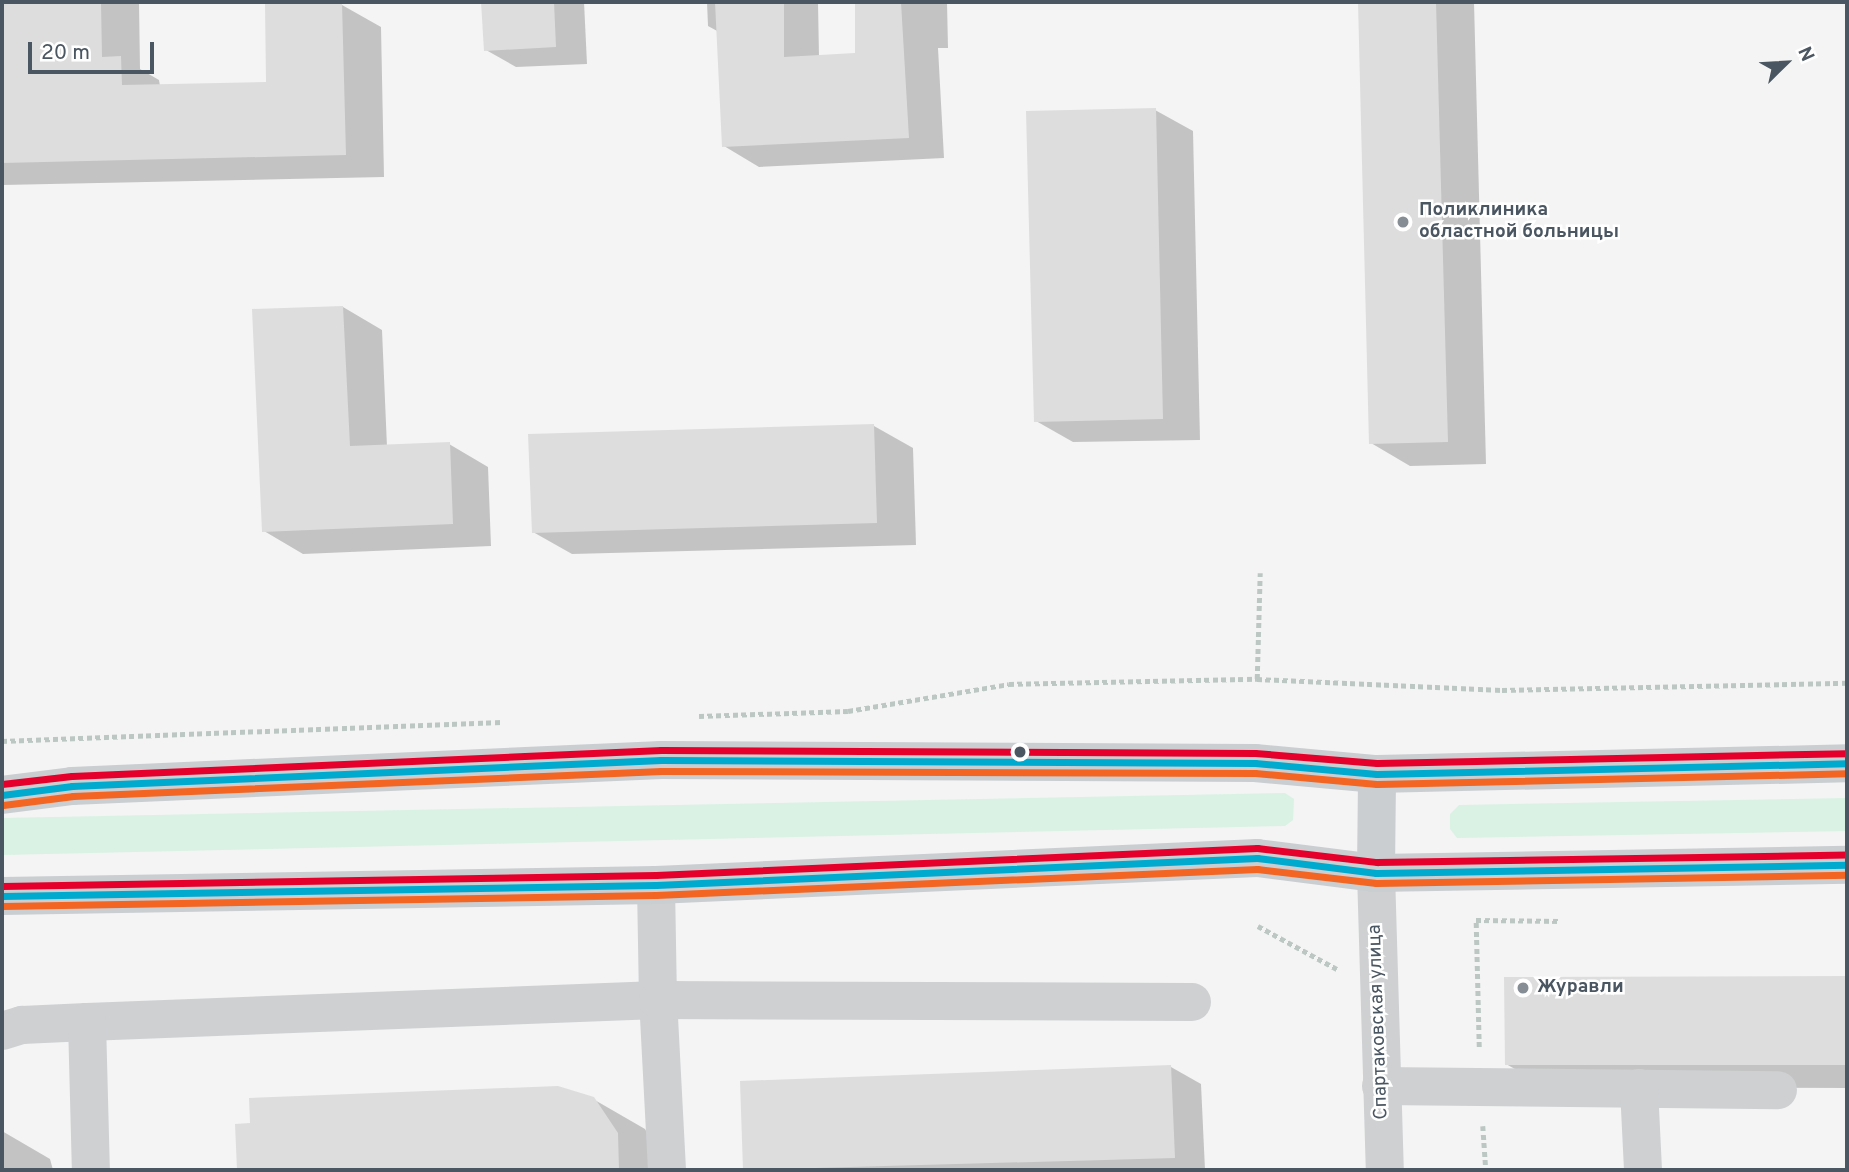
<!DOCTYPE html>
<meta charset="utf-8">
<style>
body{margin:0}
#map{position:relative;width:1849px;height:1172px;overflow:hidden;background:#f4f4f4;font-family:Overpass,sans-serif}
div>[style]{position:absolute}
.green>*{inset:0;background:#d9f2e3}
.shadow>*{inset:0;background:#0003}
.building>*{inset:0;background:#ddddde}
.path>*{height:4.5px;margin-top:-2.25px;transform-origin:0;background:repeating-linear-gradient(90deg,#bcc7c4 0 5px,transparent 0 8.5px)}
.minor>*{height:38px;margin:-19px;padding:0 19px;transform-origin:19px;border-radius:19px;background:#ced0d2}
.major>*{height:38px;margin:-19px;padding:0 19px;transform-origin:19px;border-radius:19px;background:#caced1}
.bus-1>*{height:7px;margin:-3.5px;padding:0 3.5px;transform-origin:3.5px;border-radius:3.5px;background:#00a9ce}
.bus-2>*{height:7px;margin:-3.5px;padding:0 3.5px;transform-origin:3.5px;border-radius:3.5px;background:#f26522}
.bus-3>*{height:7px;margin:-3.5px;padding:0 3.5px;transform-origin:3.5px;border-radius:3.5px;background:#e4002b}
.dots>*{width:19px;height:19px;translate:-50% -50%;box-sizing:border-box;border:4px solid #fff;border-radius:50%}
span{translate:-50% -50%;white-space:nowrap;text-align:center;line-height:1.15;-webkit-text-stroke:5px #fff;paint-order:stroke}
.poi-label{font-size:19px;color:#4a5661;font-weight:700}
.left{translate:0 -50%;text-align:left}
.street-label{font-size:19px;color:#4a5661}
.frame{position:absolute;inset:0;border:4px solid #4a5661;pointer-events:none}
.north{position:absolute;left:1751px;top:28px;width:70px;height:70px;-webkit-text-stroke:5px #fff;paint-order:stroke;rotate:66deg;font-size:19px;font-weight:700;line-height:28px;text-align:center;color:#4a5661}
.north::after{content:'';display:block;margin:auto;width:24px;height:32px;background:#4a5661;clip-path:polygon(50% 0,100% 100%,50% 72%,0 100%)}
.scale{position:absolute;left:28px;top:42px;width:126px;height:32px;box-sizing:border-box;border:4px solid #4a5661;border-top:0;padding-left:9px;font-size:21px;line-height:24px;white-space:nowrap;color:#4a5661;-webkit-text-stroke:5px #fff;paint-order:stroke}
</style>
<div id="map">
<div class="green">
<div style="clip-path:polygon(1285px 793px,1294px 799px,1293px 820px,1285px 826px,2px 855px,2px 818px)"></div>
<div style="clip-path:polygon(1847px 798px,1847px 831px,1457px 838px,1450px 829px,1450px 814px,1459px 805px)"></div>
</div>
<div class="shadow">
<div style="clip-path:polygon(6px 2px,139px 2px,140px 69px,159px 80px,160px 86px,268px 84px,342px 5px,381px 27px,384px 177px,2px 185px)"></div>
<div style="clip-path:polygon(483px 2px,584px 2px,587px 64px,516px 67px,486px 50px)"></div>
<div style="clip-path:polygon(707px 2px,818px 2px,819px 57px,857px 55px,856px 2px,947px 2px,948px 48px,938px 48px,944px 158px,759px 167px,724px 146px,719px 32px,708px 26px)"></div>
<div style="clip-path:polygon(1359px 2px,1474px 2px,1486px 464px,1410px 466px,1371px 443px)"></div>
<div style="clip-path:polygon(1155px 110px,1193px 131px,1200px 440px,1073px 442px,1036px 421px)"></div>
<div style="clip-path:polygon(343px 307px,382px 330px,387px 447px,449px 444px,488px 467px,491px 546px,303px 554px,264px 531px)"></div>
<div style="clip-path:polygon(874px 426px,913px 448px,916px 545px,572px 554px,533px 532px)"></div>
<div style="clip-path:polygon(1506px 979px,1847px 981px,1847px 1088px,1547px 1087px,1506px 1064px)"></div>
<div style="clip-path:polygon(1171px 1067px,1201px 1084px,1205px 1170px,745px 1170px,742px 1082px)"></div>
<div style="clip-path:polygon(593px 1099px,645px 1129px,669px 1170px,238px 1170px,237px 1126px)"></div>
<div style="clip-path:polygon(2px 1131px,50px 1159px,53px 1170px,2px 1170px)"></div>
</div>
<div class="building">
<div style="clip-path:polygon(4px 2px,101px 2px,102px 57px,121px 56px,122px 85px,266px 82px,265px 4px,342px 3px,346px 155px,2px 163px)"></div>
<div style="clip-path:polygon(481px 2px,554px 2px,556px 47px,484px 51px)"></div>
<div style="clip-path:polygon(715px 2px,784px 2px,784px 57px,855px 53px,855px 2px,901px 2px,909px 138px,722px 147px)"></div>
<div style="clip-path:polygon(1358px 2px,1436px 2px,1448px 442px,1369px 444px)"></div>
<div style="clip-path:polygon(1156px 108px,1163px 419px,1034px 422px,1026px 111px)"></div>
<div style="clip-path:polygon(343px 306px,350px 446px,450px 442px,453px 524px,262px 532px,252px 309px)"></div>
<div style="clip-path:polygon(874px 424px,877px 523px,532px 533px,528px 434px)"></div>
<div style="clip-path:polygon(1847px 976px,1847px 1065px,1505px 1065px,1504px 977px)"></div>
<div style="clip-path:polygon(1171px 1065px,1175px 1158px,743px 1170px,740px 1081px)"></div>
<div style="clip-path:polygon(558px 1086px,594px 1097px,618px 1133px,619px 1170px,237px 1170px,235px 1124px,250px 1123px,249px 1098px)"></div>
</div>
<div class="path">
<div style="left:1257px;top:679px;width:106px;rotate:-88.4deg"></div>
<div style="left:699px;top:716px;width:149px;rotate:-1.9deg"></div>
<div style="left:848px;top:711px;width:163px;rotate:-9.5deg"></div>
<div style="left:1009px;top:684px;width:248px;rotate:-1.2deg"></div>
<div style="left:1257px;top:679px;width:245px;rotate:2.6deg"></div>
<div style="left:1502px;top:690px;width:345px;rotate:-1.2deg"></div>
<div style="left:2px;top:741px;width:500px;rotate:-2.18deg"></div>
<div style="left:1258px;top:926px;width:90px;rotate:28.6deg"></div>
<div style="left:1479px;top:1047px;width:127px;rotate:-91.4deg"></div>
<div style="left:1476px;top:920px;width:84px;rotate:0.7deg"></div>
<div style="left:1483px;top:1126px;width:44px;rotate:86.1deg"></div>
</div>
<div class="minor">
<div style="left:1376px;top:873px;width:297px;rotate:88.3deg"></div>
<div style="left:87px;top:1022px;width:571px;rotate:-2.21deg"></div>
<div style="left:658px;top:1000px;width:115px;rotate:-91deg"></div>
<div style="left:2px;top:1031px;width:21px;rotate:-17deg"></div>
<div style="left:22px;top:1025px;width:65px;rotate:-2.6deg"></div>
<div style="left:87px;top:1022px;width:148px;rotate:88.5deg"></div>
<div style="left:1381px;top:1086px;width:397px;rotate:0.6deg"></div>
<div style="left:1639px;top:1088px;width:82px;rotate:87.2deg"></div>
<div style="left:667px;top:1170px;width:170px;rotate:-93deg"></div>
<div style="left:658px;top:1000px;width:534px;rotate:0.21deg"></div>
</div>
<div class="major">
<div style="left:2px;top:795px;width:71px;rotate:-7.3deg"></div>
<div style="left:72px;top:786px;width:590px;rotate:-2.53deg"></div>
<div style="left:661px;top:760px;width:594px;rotate:0.29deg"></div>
<div style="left:1255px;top:763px;width:122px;rotate:5.2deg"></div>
<div style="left:1377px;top:774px;width:470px;rotate:-1.3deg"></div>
<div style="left:1376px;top:873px;width:99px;rotate:-89.4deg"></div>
<div style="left:2px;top:896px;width:654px;rotate:-0.96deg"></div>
<div style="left:656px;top:885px;width:602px;rotate:-2.57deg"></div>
<div style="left:1257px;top:858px;width:120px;rotate:7.2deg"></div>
<div style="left:1376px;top:873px;width:471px;rotate:-1deg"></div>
</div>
<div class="bus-1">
<div style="left:2px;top:795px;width:71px;rotate:-7.3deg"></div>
<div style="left:72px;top:786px;width:590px;rotate:-2.53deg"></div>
<div style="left:661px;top:760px;width:594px;rotate:0.29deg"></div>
<div style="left:1255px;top:763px;width:122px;rotate:5.2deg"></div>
<div style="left:1377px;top:774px;width:470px;rotate:-1.3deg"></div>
<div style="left:2px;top:896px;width:654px;rotate:-0.96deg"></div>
<div style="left:656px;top:885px;width:602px;rotate:-2.57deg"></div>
<div style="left:1257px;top:858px;width:120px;rotate:7.2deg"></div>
<div style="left:1376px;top:873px;width:471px;rotate:-1deg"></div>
</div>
<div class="bus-2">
<div style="left:3px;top:805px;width:71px;rotate:-7.3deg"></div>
<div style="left:73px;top:796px;width:589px;rotate:-2.43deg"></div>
<div style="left:661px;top:771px;width:594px;rotate:0.19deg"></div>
<div style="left:1255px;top:773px;width:122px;rotate:5.2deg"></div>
<div style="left:1377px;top:784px;width:470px;rotate:-1.3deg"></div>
<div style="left:2px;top:906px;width:654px;rotate:-0.96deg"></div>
<div style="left:656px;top:895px;width:602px;rotate:-2.48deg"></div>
<div style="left:1257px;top:869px;width:120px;rotate:6.7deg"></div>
<div style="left:1376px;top:883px;width:471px;rotate:-1deg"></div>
</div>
<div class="bus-3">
<div style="left:2px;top:784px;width:70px;rotate:-6.5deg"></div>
<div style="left:72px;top:776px;width:590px;rotate:-2.53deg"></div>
<div style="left:661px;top:750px;width:594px;rotate:0.29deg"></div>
<div style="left:1255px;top:753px;width:122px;rotate:4.7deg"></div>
<div style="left:1377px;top:763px;width:470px;rotate:-1.2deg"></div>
<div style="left:2px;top:886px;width:654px;rotate:-0.96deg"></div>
<div style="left:656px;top:875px;width:602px;rotate:-2.57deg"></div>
<div style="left:1257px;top:848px;width:121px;rotate:6.7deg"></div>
<div style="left:1377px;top:862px;width:470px;rotate:-0.9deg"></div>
</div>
<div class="dots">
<div style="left:1403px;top:222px;background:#868d94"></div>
<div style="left:1020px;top:752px;background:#4a5661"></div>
<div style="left:1523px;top:988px;background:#868d94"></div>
</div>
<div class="poi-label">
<span class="left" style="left:1419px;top:222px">Поликлиника<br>областной больницы</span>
<span class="left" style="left:1537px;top:988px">Журавли</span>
</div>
<div class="street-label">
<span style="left:1379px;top:1022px;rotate:-92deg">Спартаковская улица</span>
</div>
<div class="frame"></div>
<div class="north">N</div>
<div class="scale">20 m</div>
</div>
